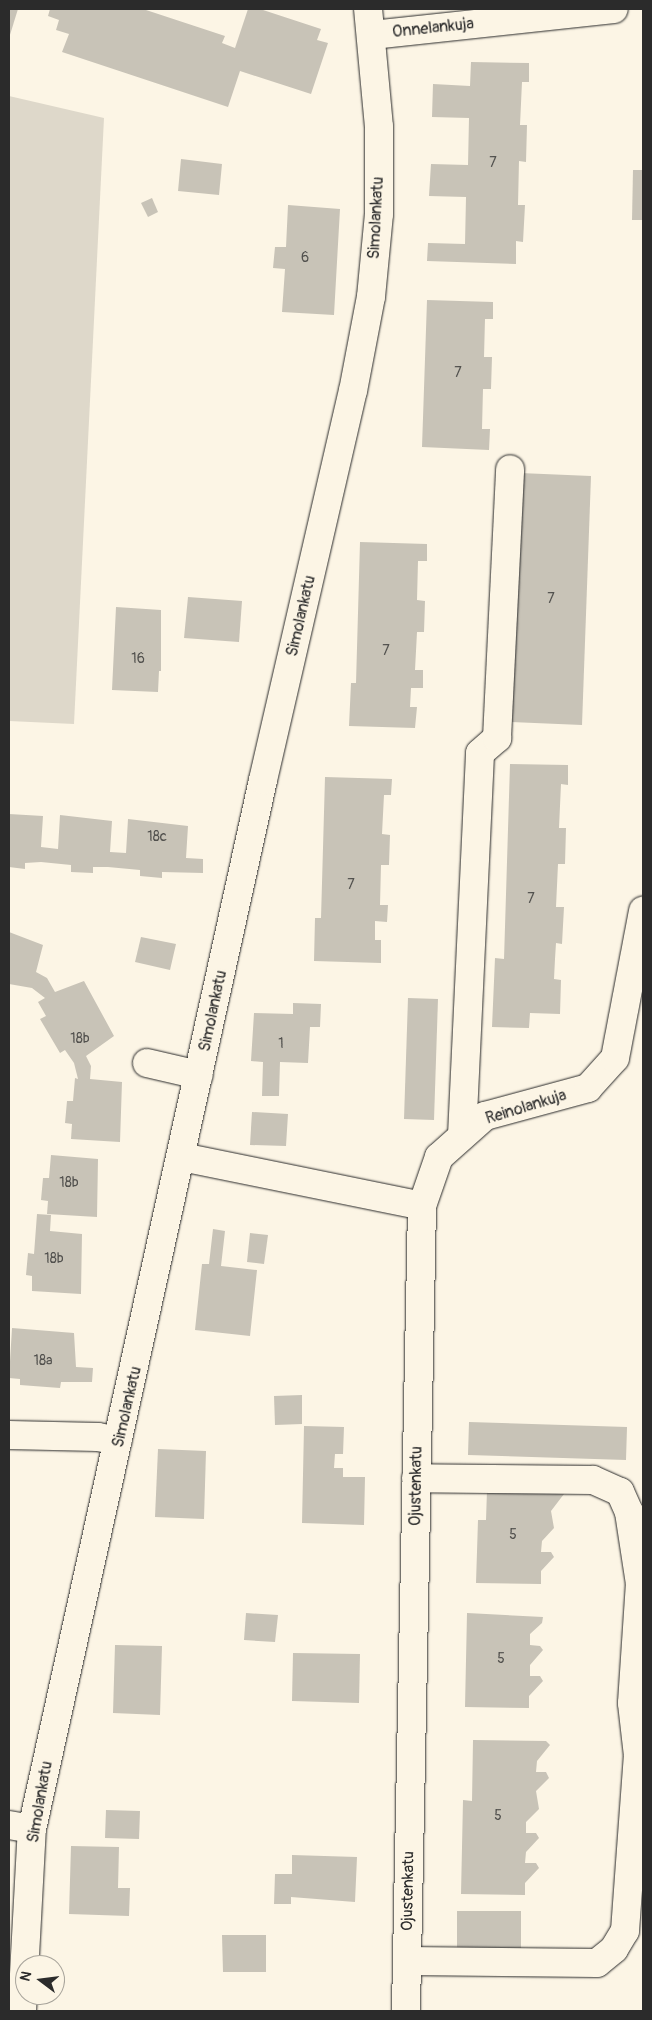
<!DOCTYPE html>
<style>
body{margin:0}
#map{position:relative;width:652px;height:2020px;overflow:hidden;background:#fcf5e5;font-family:Pangolin,sans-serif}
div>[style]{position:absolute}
.green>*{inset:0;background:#ded8ca}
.building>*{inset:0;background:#c8c3b7}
.roads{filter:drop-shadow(0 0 1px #2b2b2b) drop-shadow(0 0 1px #2b2b2b)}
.minor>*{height:28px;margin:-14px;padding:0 14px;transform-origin:14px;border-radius:14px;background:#fcf5e5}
span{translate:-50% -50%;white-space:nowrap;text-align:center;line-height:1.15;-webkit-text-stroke:4px #fcf5e5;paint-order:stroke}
.number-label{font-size:14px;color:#52514e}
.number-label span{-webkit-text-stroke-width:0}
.street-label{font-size:16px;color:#2b2b2b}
.frame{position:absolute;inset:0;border:10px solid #2b2b2b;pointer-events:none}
.north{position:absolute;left:15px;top:1955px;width:50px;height:50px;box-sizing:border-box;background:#fcf5e5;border:1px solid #a8a49b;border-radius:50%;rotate:285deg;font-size:14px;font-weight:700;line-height:20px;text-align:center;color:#2b2b2b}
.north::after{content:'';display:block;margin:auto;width:18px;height:22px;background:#2b2b2b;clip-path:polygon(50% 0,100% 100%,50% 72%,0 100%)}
</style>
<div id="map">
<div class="green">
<div style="clip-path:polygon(9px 96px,104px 118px,74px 724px,9px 721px)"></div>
</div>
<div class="building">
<div style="clip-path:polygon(9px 9px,18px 9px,9px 38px)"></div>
<div style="clip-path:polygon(50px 9px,143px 9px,225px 36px,222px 43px,235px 48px,248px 9px,260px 9px,321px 29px,317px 40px,328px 43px,311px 94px,240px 71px,228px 107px,62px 52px,69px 34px,56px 30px,59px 20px,48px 16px)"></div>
<div style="clip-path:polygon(471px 62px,529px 63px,529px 82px,522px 82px,520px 125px,527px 125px,526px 162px,519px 161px,518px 205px,525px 205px,523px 242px,516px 241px,516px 264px,427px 261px,428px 243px,465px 244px,466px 197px,429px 196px,431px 164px,468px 165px,469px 118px,432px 117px,433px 84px,470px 86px)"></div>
<div style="clip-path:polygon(181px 159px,222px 164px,219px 195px,178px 191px)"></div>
<div style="clip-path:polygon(633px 170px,643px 170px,643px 220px,632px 220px)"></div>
<div style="clip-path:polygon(152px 198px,158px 212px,148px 217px,141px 203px)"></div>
<div style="clip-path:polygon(288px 205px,340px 209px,334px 315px,282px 312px,285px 269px,273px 268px,275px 247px,286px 247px)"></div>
<div style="clip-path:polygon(427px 300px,493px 302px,493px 319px,485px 319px,484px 357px,492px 357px,491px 389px,483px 389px,482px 429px,490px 429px,489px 450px,422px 447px)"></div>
<div style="clip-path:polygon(520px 473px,591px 476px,582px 725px,511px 722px)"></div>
<div style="clip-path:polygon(360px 542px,427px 544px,427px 561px,418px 561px,417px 600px,425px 601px,424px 632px,417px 632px,415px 670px,423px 670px,423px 688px,411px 688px,410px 707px,417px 707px,415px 728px,349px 726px,351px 683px,356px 683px)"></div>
<div style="clip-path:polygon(188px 597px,242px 601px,239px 642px,184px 638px)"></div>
<div style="clip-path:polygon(116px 607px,161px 610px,161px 671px,159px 671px,158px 692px,112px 690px)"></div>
<div style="clip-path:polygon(510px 764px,568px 765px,568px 785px,561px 784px,559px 828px,566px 828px,565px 864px,558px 864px,556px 907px,564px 907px,562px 944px,556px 943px,555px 959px,554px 979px,561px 980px,560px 1014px,530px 1013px,529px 1028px,492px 1027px,495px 958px,504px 959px)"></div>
<div style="clip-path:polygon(325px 777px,392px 779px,391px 795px,384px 795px,382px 834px,390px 835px,389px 865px,381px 865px,380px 905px,388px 905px,387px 922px,375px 921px,375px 940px,381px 940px,381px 963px,314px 961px,315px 918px,321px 918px)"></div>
<div style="clip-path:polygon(9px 814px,43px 816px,41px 847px,58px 849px,60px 815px,112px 821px,110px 852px,126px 853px,128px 819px,188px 826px,186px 858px,203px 859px,203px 873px,162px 872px,162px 878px,140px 876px,140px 870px,108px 867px,93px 867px,93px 873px,71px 872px,71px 865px,41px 862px,25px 863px,25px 869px,9px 867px)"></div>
<div style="clip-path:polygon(9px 932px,43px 945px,36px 972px,47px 978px,55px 992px,84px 981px,114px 1036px,86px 1056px,91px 1066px,90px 1079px,122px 1082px,120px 1142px,71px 1139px,72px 1124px,65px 1123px,67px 1101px,73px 1101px,75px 1078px,78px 1079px,74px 1063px,65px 1050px,60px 1053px,40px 1019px,46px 1016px,38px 1002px,45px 998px,32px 988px,9px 984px)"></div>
<div style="clip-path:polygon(141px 937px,176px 944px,170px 970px,135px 962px)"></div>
<div style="clip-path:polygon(408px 998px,438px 999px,434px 1120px,404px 1119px)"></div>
<div style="clip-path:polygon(293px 1003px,321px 1004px,320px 1027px,310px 1027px,308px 1063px,280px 1062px,279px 1096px,262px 1096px,263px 1062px,251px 1061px,254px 1013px,293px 1014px)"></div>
<div style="clip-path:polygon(252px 1112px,288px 1114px,286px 1146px,250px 1145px)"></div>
<div style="clip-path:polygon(51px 1155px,98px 1159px,97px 1217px,47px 1214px,48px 1201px,41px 1200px,43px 1178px,49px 1178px)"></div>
<div style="clip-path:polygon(37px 1214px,51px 1215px,50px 1231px,82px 1234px,81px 1294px,32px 1291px,32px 1276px,26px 1275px,28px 1253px,34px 1254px)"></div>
<div style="clip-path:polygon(213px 1229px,225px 1231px,221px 1266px,257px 1270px,250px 1336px,195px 1330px,202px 1264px,209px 1264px)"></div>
<div style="clip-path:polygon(250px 1233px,268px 1235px,264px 1264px,247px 1262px)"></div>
<div style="clip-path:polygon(12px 1328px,74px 1333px,76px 1367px,93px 1368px,92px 1382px,61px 1382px,60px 1388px,20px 1385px,20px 1379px,9px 1378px)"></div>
<div style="clip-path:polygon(302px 1395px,302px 1424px,275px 1425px,274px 1396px)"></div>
<div style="clip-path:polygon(469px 1422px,627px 1427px,626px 1460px,468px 1455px)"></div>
<div style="clip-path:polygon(304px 1426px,344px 1427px,343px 1454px,335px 1454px,334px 1468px,343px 1468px,343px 1477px,365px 1477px,364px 1525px,302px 1523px)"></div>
<div style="clip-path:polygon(158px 1449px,206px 1451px,204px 1519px,155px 1517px)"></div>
<div style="clip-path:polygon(487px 1490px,564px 1494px,551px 1511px,554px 1528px,542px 1541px,541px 1552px,551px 1552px,554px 1557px,541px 1571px,541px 1584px,476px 1583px,478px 1520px,486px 1520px)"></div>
<div style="clip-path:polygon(246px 1613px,278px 1615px,275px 1642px,244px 1640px)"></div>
<div style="clip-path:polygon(467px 1613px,543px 1617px,542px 1623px,530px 1634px,530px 1645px,540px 1646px,543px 1650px,530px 1665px,530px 1676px,540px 1676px,543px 1681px,529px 1696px,529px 1708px,465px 1707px)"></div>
<div style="clip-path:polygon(115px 1645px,162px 1646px,160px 1715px,113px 1713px)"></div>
<div style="clip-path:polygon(293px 1653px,360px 1654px,359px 1703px,292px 1701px)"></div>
<div style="clip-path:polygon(473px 1740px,546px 1741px,550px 1745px,537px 1761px,536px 1772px,546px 1772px,549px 1778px,536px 1791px,539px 1809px,526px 1822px,526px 1833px,536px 1833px,539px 1838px,526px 1852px,525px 1863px,536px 1863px,539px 1868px,525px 1883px,525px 1895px,461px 1894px,463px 1800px,472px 1801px)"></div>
<div style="clip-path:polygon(106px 1810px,140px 1811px,139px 1839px,105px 1838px)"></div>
<div style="clip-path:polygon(71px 1846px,119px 1847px,118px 1888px,130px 1888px,129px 1916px,69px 1914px)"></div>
<div style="clip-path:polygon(292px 1855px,357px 1857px,355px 1902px,291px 1897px,291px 1904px,274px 1904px,275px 1874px,292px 1874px)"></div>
<div style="clip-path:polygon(457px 1911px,521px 1911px,521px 1948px,457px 1948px)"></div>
<div style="clip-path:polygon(222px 1935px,266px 1935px,266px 1972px,223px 1972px)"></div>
</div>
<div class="roads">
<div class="minor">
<div style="left:372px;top:35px;width:243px;rotate:-6.1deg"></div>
<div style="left:147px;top:1063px;width:53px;rotate:13deg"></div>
<div style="left:462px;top:1136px;width:383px;rotate:-87.3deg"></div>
<div style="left:480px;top:753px;width:23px;rotate:-41deg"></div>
<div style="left:497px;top:738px;width:269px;rotate:-87.2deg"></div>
<div style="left:182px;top:1157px;width:245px;rotate:11.5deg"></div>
<div style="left:422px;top:1206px;width:805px;rotate:91.14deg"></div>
<div style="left:422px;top:1206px;width:52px;rotate:-70.9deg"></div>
<div style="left:439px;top:1157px;width:62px;rotate:-41.7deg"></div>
<div style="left:485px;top:1116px;width:107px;rotate:-15.2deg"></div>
<div style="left:588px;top:1088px;width:40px;rotate:-48deg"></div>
<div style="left:615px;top:1058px;width:150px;rotate:-79.2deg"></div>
<div style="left:9px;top:1435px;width:89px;rotate:1.3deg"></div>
<div style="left:98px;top:1437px;width:20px;rotate:11deg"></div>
<div style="left:9px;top:1825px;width:23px;rotate:10deg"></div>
<div style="left:407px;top:1961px;width:190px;rotate:0.6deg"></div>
<div style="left:597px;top:1963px;width:22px;rotate:-39deg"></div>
<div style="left:614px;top:1949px;width:21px;rotate:-59deg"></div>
<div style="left:625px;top:1931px;width:175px;rotate:-85.8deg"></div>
<div style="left:638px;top:1756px;width:53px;rotate:-96.5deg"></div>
<div style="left:632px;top:1703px;width:119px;rotate:-86.2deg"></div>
<div style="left:640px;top:1584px;width:73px;rotate:-98.7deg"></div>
<div style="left:629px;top:1512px;width:22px;rotate:-114deg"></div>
<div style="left:620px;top:1492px;width:30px;rotate:-156deg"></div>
<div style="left:593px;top:1480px;width:177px;rotate:-179.4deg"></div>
<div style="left:22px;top:2011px;width:182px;rotate:-86.9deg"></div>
<div style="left:32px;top:1829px;width:1074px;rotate:-77.58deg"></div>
<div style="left:263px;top:780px;width:399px;rotate:-77deg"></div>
<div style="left:353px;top:391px;width:96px;rotate:-79.2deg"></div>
<div style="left:371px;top:297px;width:83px;rotate:-84.5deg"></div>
<div style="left:379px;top:214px;width:87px;rotate:-90deg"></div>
<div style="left:379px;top:127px;width:119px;rotate:-95.3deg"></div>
</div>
</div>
<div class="number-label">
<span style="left:493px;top:163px">7</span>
<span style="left:305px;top:258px">6</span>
<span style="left:458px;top:373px">7</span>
<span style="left:551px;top:599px">7</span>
<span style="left:386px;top:651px">7</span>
<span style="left:138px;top:659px">16</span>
<span style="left:157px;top:837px">18c</span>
<span style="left:351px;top:885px">7</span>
<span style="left:531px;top:899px">7</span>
<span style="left:80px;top:1039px">18b</span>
<span style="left:281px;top:1044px">1</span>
<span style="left:69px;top:1183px">18b</span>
<span style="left:54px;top:1259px">18b</span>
<span style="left:43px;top:1361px">18a</span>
<span style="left:513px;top:1535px">5</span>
<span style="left:501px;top:1659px">5</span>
<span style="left:498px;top:1816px">5</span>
</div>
<div class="street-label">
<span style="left:433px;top:28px;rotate:-6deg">Onnelankuja</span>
<span style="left:376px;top:218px;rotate:-87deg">Simolankatu</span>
<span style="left:301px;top:616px;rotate:-77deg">Simolankatu</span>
<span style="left:213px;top:1011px;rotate:-78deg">Simolankatu</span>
<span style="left:526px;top:1107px;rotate:-17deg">Reinolankuja</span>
<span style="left:127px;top:1407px;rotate:-77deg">Simolankatu</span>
<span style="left:416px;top:1486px;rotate:-89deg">Ojustenkatu</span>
<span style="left:40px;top:1802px;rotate:-80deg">Simolankatu</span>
<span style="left:408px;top:1891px;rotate:-89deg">Ojustenkatu</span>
</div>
<div class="frame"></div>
<div class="north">N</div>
</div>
